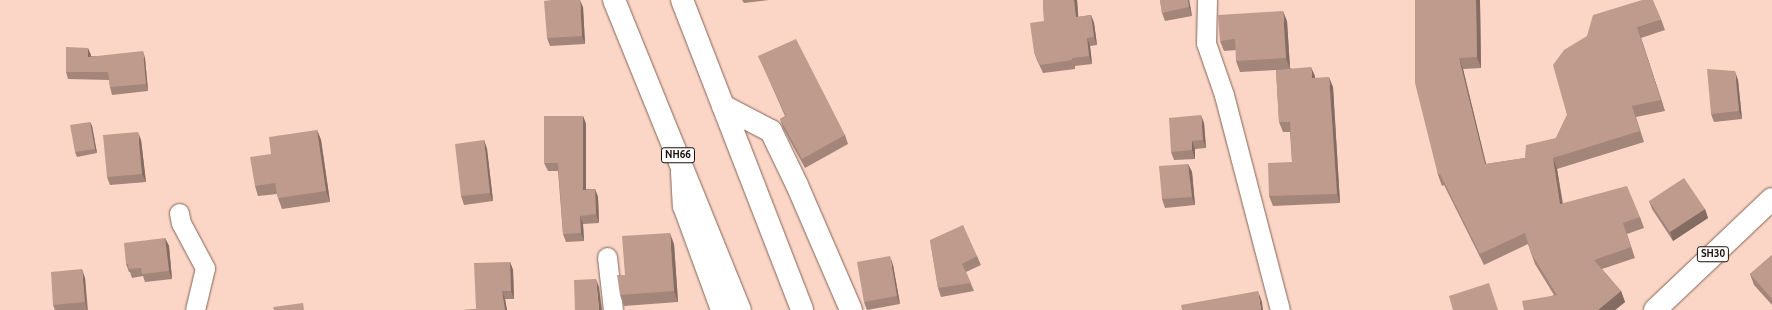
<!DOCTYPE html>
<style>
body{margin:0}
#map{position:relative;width:1772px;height:310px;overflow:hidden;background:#fbd6c7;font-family:Ubuntu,sans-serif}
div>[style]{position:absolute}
.roads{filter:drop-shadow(0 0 1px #846456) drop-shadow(0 0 1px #846456)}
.minor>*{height:19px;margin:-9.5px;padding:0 9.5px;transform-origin:9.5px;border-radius:9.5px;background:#fff}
.tertiary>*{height:22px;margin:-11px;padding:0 11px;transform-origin:11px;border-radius:11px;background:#fff}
.primary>*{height:22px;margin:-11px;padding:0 11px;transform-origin:11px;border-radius:11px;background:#fff}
.trunk>*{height:22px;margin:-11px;padding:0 11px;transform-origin:11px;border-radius:11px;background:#fff}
.wall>*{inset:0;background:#a38579}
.shaded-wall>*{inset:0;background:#856c63}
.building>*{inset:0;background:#be9b8d}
span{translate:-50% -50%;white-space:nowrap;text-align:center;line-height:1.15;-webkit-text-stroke:4px #fff;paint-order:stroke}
.shield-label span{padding:1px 3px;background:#fff;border:1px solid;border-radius:3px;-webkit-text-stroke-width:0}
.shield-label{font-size:10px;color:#1b0f0a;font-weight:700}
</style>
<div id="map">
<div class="roads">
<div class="minor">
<div style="left:1207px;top:0;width:43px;rotate:91.3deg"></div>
<div style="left:1206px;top:43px;width:55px;rotate:70.9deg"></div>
<div style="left:1224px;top:95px;width:222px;rotate:75.4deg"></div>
<div style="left:179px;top:213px;width:10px;rotate:79deg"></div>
<div style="left:181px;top:223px;width:51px;rotate:61.9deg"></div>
<div style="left:205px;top:268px;width:43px;rotate:103.4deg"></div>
<div style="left:607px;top:257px;width:53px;rotate:83.5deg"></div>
</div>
<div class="tertiary">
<div style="left:723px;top:106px;width:54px;rotate:27.5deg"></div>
<div style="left:771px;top:131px;width:60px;rotate:64.3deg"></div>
<div style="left:797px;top:185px;width:136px;rotate:66.6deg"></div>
<div style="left:682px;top:172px;width:34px;rotate:87deg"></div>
<div style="left:684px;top:206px;width:111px;rotate:69.9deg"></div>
</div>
<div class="primary">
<div style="left:1655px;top:310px;width:161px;rotate:-43.5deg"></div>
</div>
<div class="trunk">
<div style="left:614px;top:0;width:335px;rotate:67.9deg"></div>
<div style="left:682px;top:0;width:332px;rotate:68.8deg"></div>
</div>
</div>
<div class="wall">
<div style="clip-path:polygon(742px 0,769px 0,744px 3px)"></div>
<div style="clip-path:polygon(1043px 0,1077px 0,1078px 17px,1091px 15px,1094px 23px,1097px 45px,1090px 46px,1092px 64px,1075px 66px,1075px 69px,1043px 73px,1037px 60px,1034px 52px,1044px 21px)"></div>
<div style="clip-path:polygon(1160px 0,1189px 0,1192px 16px,1165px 21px,1162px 13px)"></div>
<div style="clip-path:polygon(1415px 0,1480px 0,1481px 68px,1463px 69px,1486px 164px,1525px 158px,1556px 138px,1567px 115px,1564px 50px,1661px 19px,1665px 30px,1641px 38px,1665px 111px,1636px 117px,1644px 142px,1557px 169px,1563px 203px,1640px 217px,1644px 228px,1627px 234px,1635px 258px,1602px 269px,1621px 291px,1625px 302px,1615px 310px,1524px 310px,1554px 295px,1535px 264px,1531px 253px,1528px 244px,1484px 265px,1444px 185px,1442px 186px,1438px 175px)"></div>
<div style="clip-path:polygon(583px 7px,585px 44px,550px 46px,547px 38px)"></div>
<div style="clip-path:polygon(1287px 21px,1290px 68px,1315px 76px,1315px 78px,1333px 87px,1340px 203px,1273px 206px,1269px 196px,1292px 162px,1290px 132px,1283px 132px,1279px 122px,1276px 70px,1240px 72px,1236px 61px,1236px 50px,1224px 51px,1220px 41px)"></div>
<div style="clip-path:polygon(91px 55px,91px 56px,145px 58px,148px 91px,112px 95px,110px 87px,109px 80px,68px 79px,66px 72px)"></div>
<div style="clip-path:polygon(758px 56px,845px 135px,848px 144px,805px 168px,783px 128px,780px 119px,785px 116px,762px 64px)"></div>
<div style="clip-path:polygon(1738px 80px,1742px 119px,1714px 122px,1711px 114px)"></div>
<div style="clip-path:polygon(583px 116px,586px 124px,586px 189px,595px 189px,598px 197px,599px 223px,583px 224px,584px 241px,566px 242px,563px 234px,558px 171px,548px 171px,544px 163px)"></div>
<div style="clip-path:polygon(90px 122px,92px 126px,97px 153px,77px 157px,75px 152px)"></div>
<div style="clip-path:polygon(1204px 123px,1206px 148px,1195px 149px,1195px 159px,1174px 160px,1171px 152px)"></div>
<div style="clip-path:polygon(317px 130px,321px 140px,330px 202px,282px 209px,278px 198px,277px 194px,258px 196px,255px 186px,271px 154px)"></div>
<div style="clip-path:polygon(141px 140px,146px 182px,110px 185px,107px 177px)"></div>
<div style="clip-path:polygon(484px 140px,487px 149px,493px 201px,464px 205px,461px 196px)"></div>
<div style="clip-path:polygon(1188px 164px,1192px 172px,1195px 205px,1165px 208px,1162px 199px)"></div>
<div style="clip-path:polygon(1649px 201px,1705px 209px,1708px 218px,1673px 241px,1652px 209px)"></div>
<div style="clip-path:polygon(165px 238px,169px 246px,172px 279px,145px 282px,143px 276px,132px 278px,130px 272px,129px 272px,126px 264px)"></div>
<div style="clip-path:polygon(930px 240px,977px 256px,981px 265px,966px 272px,974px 291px,941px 297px,938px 288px)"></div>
<div style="clip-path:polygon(674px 244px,678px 302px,624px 306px,620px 295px,625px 275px)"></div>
<div style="clip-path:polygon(1772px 255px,1772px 305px,1754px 285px,1750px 274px)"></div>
<div style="clip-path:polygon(510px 262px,513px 270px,514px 299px,505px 299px,507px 310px,464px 310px,476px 309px)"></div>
<div style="clip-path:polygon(893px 265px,900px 304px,867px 310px,864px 302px)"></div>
<div style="clip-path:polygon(85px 278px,88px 310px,55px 310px,53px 305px)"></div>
</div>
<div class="shaded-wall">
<div style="clip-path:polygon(580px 0,583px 7px,585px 44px,582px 36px)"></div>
<div style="clip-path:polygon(1074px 0,1077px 0,1079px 25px,1076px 17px)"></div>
<div style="clip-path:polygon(1188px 0,1189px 0,1192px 16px,1189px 7px)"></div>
<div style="clip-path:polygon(1476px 0,1480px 0,1481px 68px,1477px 57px)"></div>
<div style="clip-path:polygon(1283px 11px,1287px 21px,1290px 69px,1286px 58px)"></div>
<div style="clip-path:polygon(1091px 15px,1094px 23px,1097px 45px,1094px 37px)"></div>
<div style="clip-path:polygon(1637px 27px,1641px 38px,1665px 111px,1661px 100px)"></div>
<div style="clip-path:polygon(1087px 38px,1090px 46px,1092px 64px,1089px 56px)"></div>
<div style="clip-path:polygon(88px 48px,91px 55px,91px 64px,88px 57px)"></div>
<div style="clip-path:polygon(143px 51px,145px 58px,148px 91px,146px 84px)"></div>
<div style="clip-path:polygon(1459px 58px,1463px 69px,1489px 176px,1485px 164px)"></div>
<div style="clip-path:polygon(1311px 67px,1315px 76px,1316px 88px,1312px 78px)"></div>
<div style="clip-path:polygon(1735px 71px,1738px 80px,1742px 119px,1739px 111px)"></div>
<div style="clip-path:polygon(1329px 77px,1333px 87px,1340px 203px,1337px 194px)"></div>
<div style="clip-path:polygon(1201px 115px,1204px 123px,1206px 148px,1203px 140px)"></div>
<div style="clip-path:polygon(583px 116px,586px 124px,586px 198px,583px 190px)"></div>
<div style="clip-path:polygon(90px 122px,92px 126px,97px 153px,95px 149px)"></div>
<div style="clip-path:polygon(317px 130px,321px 140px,330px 202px,326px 191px)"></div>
<div style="clip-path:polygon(138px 132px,141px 140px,146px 182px,142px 174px)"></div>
<div style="clip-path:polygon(484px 140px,487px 149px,493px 201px,490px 193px)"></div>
<div style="clip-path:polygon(1192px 141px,1195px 149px,1195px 159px,1192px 150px)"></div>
<div style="clip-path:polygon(1553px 158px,1557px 169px,1564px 215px,1560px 204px)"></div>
<div style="clip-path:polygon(1188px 164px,1192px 172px,1195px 205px,1192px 197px)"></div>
<div style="clip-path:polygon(595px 189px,598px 197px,599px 223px,596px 214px)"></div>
<div style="clip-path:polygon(1705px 209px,1708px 218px,1673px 241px,1670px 232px)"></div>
<div style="clip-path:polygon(580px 216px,583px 224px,584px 241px,581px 233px)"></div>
<div style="clip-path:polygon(670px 233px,674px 244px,678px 302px,674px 291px)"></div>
<div style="clip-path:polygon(165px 238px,169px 246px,172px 279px,169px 271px)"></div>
<div style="clip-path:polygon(890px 256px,893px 265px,900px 304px,897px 296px)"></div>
<div style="clip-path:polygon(510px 262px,513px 270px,514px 299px,511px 291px)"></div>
<div style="clip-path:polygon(82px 269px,85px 278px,87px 310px,85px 302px)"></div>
<div style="clip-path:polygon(596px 279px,599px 287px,602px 310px,599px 310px)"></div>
<div style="clip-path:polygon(502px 291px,505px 299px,507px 310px,505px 310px)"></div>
<div style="clip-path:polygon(1258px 291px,1262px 302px,1263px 310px,1261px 310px)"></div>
<div style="clip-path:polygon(1621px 291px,1625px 302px,1615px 310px,1598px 310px)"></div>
</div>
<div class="building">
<div style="clip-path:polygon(552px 0,580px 0,582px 36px,547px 38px,544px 1px)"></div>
<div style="clip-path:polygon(1043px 0,1074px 0,1076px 17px,1091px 15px,1094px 37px,1087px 38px,1089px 56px,1072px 58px,1072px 60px,1040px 65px,1034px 52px,1030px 23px,1044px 21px)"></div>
<div style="clip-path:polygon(1160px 0,1188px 0,1189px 7px,1162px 13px)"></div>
<div style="clip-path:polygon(1415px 0,1476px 0,1477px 57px,1459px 58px,1485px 164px,1525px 158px,1526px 145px,1556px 138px,1567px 115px,1553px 65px,1564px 50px,1587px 36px,1593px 15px,1642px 0,1653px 0,1661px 19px,1637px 27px,1661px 100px,1632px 106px,1640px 131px,1553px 158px,1560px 204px,1627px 186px,1640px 217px,1623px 223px,1631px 247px,1594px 260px,1621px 291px,1598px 310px,1524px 310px,1522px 301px,1557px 295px,1531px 253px,1525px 233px,1480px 254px,1440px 174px,1438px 175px,1415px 83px)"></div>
<div style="clip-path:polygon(1283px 11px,1286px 58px,1236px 61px,1235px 39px,1220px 41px,1218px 15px)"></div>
<div style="clip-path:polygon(796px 39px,845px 135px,802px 159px,780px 119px,786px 116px,758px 56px)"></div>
<div style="clip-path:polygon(66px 47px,88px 48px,88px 57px,143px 51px,146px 84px,110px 87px,108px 72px,66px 72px)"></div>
<div style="clip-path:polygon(1311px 67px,1312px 78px,1329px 77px,1337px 194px,1269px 196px,1268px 163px,1292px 162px,1290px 122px,1279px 122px,1276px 70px)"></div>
<div style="clip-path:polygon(1707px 69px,1735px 71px,1739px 111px,1711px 114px)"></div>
<div style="clip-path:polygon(1201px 115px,1203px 140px,1192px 141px,1192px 150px,1171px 152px,1169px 118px)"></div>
<div style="clip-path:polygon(544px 116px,583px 116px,583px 190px,595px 189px,596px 214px,580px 216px,581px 233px,563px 234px,558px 163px,544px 163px)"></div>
<div style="clip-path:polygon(90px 122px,95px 149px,75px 152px,70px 125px)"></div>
<div style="clip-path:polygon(317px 130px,326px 191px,278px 198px,275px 183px,255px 186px,250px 157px,271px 154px,269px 137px)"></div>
<div style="clip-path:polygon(138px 132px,142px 174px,107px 177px,103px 135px)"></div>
<div style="clip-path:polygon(484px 140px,490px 193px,461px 196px,455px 144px)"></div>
<div style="clip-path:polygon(1188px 164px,1192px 197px,1162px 199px,1159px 166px)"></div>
<div style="clip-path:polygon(1684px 178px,1705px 209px,1670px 232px,1649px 201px)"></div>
<div style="clip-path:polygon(963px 225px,977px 256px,962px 264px,971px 283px,938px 288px,930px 240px)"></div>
<div style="clip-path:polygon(670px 233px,674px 291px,620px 295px,617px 275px,625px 275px,622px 236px)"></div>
<div style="clip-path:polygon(165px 238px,169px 271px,142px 274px,141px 268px,129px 269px,128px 264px,126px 264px,124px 243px)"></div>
<div style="clip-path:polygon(1772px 255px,1772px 299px,1750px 274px)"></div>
<div style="clip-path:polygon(890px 256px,897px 296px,864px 302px,857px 262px)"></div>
<div style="clip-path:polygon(510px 262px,511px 291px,502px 291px,505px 310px,464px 310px,476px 309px,474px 263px)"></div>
<div style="clip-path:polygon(82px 269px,85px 302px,53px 305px,51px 272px)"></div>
<div style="clip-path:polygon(596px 279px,599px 310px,575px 310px,574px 280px)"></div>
<div style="clip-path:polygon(1489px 283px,1498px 310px,1453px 310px,1449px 296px)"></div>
<div style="clip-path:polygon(1258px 291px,1261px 310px,1182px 310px,1181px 305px)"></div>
<div style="clip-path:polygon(303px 303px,304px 310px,274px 310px,273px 307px)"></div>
</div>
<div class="shield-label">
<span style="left:678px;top:155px">NH66</span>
<span style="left:1713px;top:254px">SH30</span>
</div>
</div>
